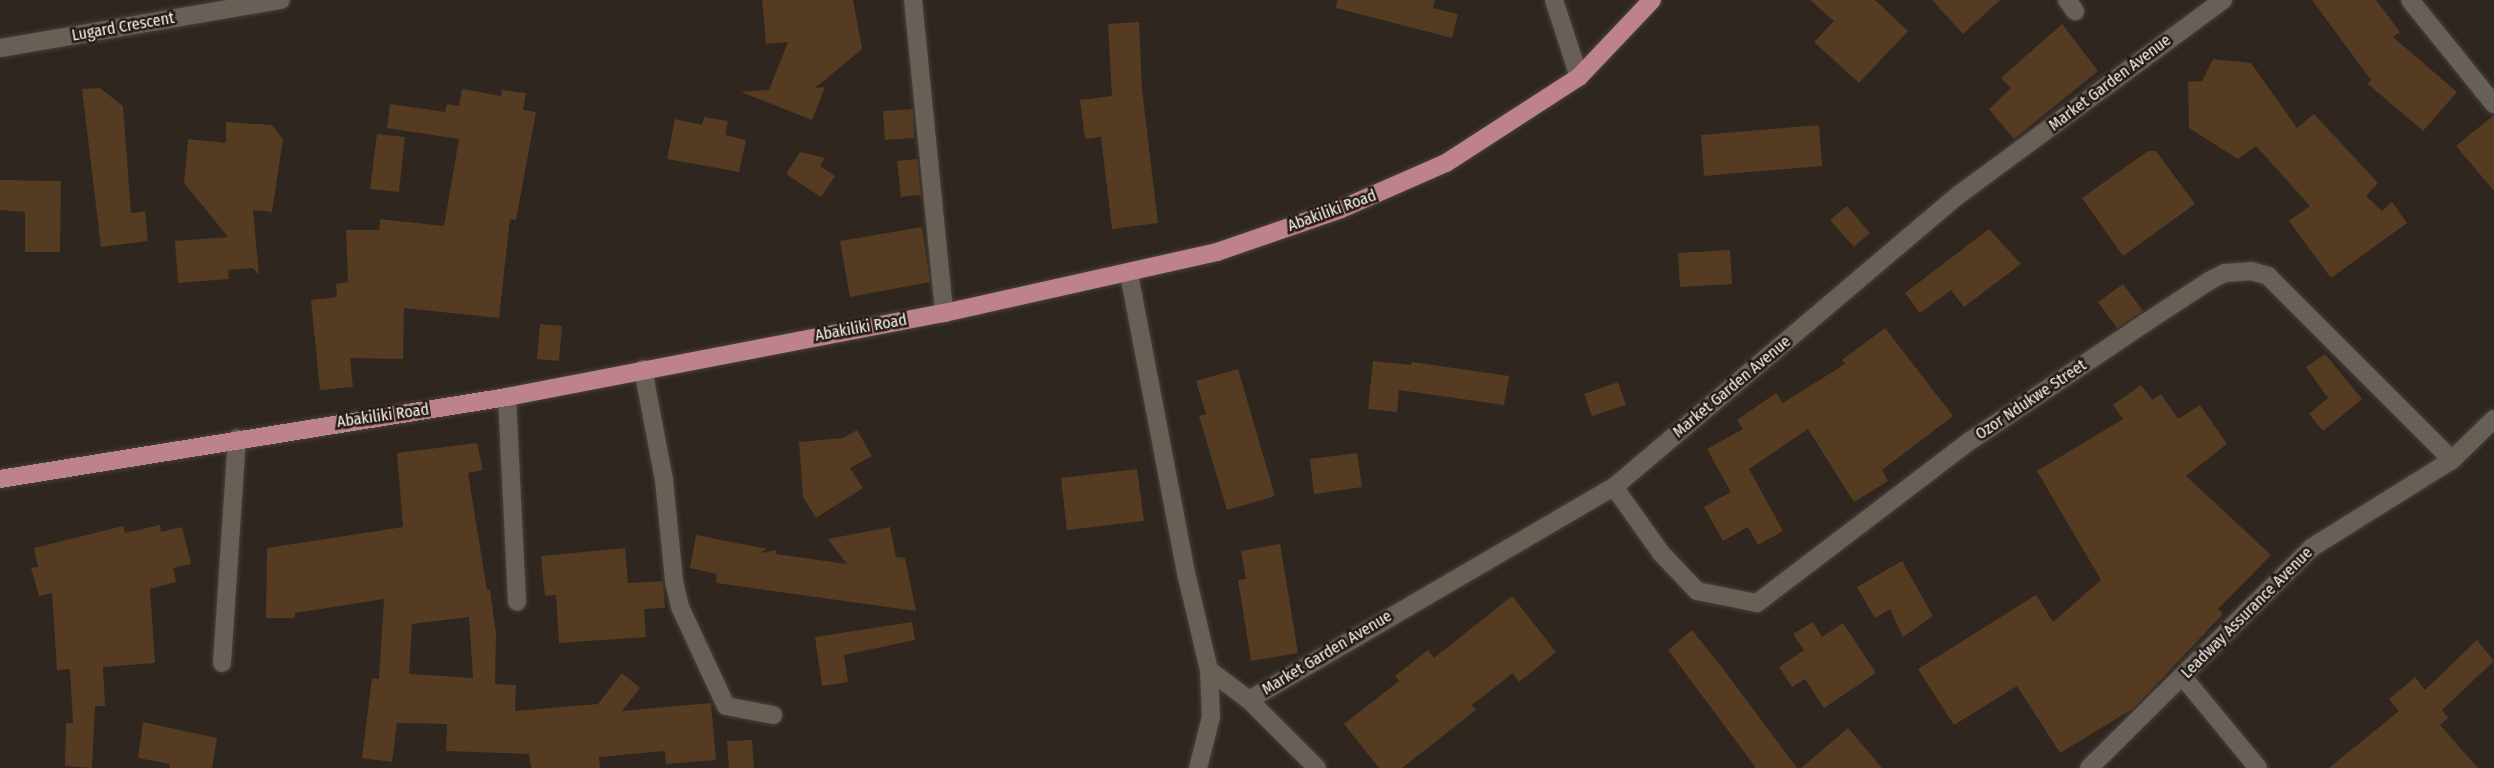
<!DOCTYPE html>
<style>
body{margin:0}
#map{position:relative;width:2494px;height:768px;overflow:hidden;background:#2e261f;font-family:"Fira Sans Condensed",sans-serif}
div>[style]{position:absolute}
.building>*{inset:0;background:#553b22}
.roads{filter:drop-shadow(0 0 2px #48413b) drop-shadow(0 0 2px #48413b)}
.minor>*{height:18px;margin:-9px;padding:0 9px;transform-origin:9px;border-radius:9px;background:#685f57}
.major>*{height:18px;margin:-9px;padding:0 9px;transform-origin:9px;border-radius:9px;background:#bd828b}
span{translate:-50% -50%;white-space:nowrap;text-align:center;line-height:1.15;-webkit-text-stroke:5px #241c15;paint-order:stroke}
.street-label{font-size:16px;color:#f9f3ee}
</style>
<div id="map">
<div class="building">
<div style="clip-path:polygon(762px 0,853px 0,862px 49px,815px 88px,825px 87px,812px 120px,741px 92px,769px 90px,788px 42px,766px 44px)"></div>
<div style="clip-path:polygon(1337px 0,1435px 0,1433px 8px,1458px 14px,1452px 38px,1336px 8px)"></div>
<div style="clip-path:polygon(1810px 0,1875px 0,1908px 31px,1859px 83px,1814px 42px,1834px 21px)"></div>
<div style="clip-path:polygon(1932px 0,2000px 0,1963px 34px)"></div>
<div style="clip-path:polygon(2312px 0,2376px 0,2400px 32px,2393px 37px,2457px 92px,2423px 131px,2368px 84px,2371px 80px)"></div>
<div style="clip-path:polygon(1139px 22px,1142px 89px,1158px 223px,1112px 229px,1101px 137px,1085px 139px,1080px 100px,1112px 96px,1108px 24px)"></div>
<div style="clip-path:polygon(2062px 24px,2098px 71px,2014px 139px,1989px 109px,2011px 88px,2001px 78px)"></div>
<div style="clip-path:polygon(2213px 59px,2251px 63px,2297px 128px,2314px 114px,2378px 183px,2366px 196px,2382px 211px,2392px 202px,2407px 223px,2331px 278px,2289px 221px,2310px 206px,2256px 146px,2238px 159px,2189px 128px,2188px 82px,2202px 81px)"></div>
<div style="clip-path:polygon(100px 88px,123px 106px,131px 213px,145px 211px,148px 241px,101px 247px,82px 89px)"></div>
<div style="clip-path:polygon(462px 89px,501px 96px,502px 90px,526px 93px,523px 110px,536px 112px,516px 220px,510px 219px,499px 318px,404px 308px,403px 359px,350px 358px,353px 387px,320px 390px,311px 300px,337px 297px,336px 284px,348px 282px,346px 230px,379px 230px,380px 219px,444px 226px,459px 139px,387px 128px,390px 104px,445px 112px,447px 104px,459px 106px)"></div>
<div style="clip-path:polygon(913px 109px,914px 138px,885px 140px,883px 111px)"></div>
<div style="clip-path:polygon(2494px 115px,2494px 191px,2456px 146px)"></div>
<div style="clip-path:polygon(704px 117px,728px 121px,725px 135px,746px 140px,739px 172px,667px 159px,675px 119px,702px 125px)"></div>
<div style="clip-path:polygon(226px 122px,272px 125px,283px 139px,272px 212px,253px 210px,259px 275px,253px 268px,228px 270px,229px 279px,178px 283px,175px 241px,228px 237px,184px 183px,188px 139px,226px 143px)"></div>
<div style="clip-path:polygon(1819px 125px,1822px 166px,1704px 176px,1701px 135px)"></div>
<div style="clip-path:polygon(377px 134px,405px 137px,399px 192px,370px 189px)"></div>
<div style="clip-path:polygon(2148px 151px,2156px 151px,2195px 204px,2123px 256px,2082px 198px)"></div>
<div style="clip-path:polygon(800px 152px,825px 158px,820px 166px,835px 176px,821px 197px,786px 174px)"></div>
<div style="clip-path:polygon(917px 159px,921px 195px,901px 197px,897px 161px)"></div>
<div style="clip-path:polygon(0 180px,61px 181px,60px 252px,25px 252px,25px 212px,0 210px)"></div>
<div style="clip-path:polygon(1847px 206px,1870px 233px,1854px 247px,1830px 220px)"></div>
<div style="clip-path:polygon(922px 227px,930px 282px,850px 297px,840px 241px)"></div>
<div style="clip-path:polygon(1989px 229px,2021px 264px,1964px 307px,1951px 290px,1920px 313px,1905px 293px)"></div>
<div style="clip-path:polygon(1730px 250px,1732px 284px,1680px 287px,1678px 253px)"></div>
<div style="clip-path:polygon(2123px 284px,2143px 311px,2117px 328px,2098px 302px)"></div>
<div style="clip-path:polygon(540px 324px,562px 326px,559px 361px,537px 359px)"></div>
<div style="clip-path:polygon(1885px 328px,1953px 416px,1882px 470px,1888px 481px,1854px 502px,1808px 429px,1749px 469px,1783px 531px,1758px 545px,1748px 527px,1723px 541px,1704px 507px,1731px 492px,1707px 449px,1743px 429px,1737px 420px,1776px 393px,1783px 403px,1845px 364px,1842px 360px)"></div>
<div style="clip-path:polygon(2325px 354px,2362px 399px,2323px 431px,2309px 414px,2328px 398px,2306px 367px)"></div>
<div style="clip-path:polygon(1373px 361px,1411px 365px,1412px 362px,1509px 376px,1504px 405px,1399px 390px,1397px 412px,1368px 409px)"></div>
<div style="clip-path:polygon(1238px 369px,1275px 496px,1227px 510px,1199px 416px,1206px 414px,1196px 381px)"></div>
<div style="clip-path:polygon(1618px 382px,1626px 405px,1592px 416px,1584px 394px)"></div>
<div style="clip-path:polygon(2141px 385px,2152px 400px,2161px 394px,2178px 419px,2200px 405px,2227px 444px,2186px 476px,2271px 555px,2218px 609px,2223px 614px,2134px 708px,2060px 753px,2017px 686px,1954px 725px,1918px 669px,2036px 595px,2053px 622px,2101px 580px,2037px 471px,2123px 419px,2113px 405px)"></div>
<div style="clip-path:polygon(857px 430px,872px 456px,850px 468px,863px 488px,816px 518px,803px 497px,799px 442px,843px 438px)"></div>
<div style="clip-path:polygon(evenodd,477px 443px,483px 470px,468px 473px,487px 590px,490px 590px,496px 634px,495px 684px,516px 685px,515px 711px,598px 704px,622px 673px,640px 688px,622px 711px,711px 703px,716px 760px,666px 764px,665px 751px,599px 757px,600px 768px,531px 768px,529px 754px,446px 751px,447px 724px,397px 723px,392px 762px,362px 758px,372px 678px,379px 679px,384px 599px,295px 613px,295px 618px,266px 618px,267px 548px,403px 527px,397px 453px,477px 443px,469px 617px,473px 678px,409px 674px,412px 624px,469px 617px)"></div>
<div style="clip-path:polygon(1357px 453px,1362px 487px,1314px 494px,1310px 459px)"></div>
<div style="clip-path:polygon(1137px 469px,1144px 521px,1067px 530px,1061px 478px)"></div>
<div style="clip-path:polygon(160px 525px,161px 532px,182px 527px,191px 564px,173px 568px,176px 582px,150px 589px,155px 663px,103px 667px,105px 706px,95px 706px,92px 768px,65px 766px,66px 723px,73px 723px,70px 669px,57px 670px,52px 593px,39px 596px,31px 568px,38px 567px,34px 548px,123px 526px,125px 533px)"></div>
<div style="clip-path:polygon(890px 527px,896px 557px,905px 558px,916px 611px,716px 583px,717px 574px,690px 568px,696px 535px,767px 549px,760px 553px,776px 550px,776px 554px,847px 564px,828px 539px)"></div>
<div style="clip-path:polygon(1280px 544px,1298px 653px,1251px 661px,1238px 580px,1246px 579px,1241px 551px)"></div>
<div style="clip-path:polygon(625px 548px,628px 583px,663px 581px,665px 608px,644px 609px,646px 637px,559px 643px,556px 595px,545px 596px,541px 556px)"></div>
<div style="clip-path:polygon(1902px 561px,1933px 616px,1903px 637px,1890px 609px,1875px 618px,1857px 587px)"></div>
<div style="clip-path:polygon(1512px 596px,1556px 652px,1519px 682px,1513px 673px,1472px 705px,1476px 710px,1402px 768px,1379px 768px,1344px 724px,1399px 681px,1395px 676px,1428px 650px,1434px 658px)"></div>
<div style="clip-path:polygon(912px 622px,915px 640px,844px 655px,848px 682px,822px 686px,815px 637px)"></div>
<div style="clip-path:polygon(1813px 622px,1822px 637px,1843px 623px,1876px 673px,1824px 708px,1805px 679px,1792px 687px,1779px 667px,1804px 650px,1793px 634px)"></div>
<div style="clip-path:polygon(1692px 630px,1721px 666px,1797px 768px,1756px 768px,1668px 650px)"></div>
<div style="clip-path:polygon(2477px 640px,2494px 661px,2442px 710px,2448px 718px,2440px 725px,2478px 768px,2329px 768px,2399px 711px,2389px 699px,2415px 677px,2425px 690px)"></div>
<div style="clip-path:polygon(143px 722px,217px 738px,212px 768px,169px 768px,170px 764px,138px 758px)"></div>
<div style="clip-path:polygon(1848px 728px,1882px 768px,1801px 768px)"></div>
<div style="clip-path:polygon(752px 740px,754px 768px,729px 768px,727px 741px)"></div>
</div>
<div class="roads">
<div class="minor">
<div style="left:913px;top:0;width:315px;rotate:84.3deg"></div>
<div style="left:1554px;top:0;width:81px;rotate:72deg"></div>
<div style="left:2067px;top:0;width:14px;rotate:54deg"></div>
<div style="left:2410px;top:0;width:134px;rotate:51.1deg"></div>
<div style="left:0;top:48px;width:285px;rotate:-9.7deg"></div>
<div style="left:1129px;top:274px;width:309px;rotate:79.2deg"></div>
<div style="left:1187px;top:577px;width:96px;rotate:76.7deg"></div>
<div style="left:1209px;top:670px;width:47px;rotate:87.6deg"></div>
<div style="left:1211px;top:717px;width:53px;rotate:104.3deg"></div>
<div style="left:643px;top:369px;width:113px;rotate:79.3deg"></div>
<div style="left:664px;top:480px;width:101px;rotate:84.3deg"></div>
<div style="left:674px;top:581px;width:27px;rotate:77deg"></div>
<div style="left:680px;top:607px;width:109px;rotate:65.1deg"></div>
<div style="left:726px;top:706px;width:48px;rotate:10.8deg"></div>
<div style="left:507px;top:397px;width:205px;rotate:87.2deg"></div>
<div style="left:1614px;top:487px;width:81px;rotate:54.5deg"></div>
<div style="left:1661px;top:553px;width:52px;rotate:46.5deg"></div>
<div style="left:1697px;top:591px;width:61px;rotate:11.3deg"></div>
<div style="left:1757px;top:603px;width:268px;rotate:-37.3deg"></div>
<div style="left:1970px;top:441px;width:211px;rotate:-34deg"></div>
<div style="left:2145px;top:323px;width:77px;rotate:-33.3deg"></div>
<div style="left:2209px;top:281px;width:18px;rotate:-27deg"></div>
<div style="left:2225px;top:273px;width:26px;rotate:-4deg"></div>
<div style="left:2251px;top:271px;width:18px;rotate:16deg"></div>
<div style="left:2268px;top:276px;width:260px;rotate:45deg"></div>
<div style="left:222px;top:663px;width:225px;rotate:-86.2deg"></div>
<div style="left:1209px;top:670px;width:50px;rotate:36.9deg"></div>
<div style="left:1249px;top:700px;width:423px;rotate:-30.3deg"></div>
<div style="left:1614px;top:487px;width:453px;rotate:-40.3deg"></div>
<div style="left:1960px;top:194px;width:327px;rotate:-36.4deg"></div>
<div style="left:2183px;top:677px;width:118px;rotate:50.5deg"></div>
<div style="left:1249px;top:700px;width:96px;rotate:45deg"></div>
<div style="left:2089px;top:768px;width:313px;rotate:-44.7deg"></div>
<div style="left:2311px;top:548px;width:166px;rotate:-32deg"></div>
<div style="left:2452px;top:460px;width:59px;rotate:-44.3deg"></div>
</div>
<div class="major">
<div style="left:0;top:479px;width:514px;rotate:-9.19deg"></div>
<div style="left:507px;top:397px;width:445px;rotate:-10.9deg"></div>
<div style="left:944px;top:313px;width:280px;rotate:-12.6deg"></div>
<div style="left:1217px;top:252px;width:131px;rotate:-19.1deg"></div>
<div style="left:1341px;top:209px;width:115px;rotate:-23.7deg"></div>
<div style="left:1446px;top:163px;width:158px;rotate:-32.9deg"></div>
<div style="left:1579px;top:77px;width:106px;rotate:-46.5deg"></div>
</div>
</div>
<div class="street-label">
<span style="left:123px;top:27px;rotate:-10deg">Lugard Crescent</span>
<span style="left:2110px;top:83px;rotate:-37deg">Market Garden Avenue</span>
<span style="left:1332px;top:211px;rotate:-20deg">Abakiliki Road</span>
<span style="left:861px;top:328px;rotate:-10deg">Abakiliki Road</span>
<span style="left:1732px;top:387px;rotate:-40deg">Market Garden Avenue</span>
<span style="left:2031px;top:400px;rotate:-34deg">Ozor Ndukwe Street</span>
<span style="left:383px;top:416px;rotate:-8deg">Abakiliki Road</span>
<span style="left:2247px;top:613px;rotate:-45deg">Leadway Assurance Avenue</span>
<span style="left:1327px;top:653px;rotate:-31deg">Market Garden Avenue</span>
</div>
</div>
